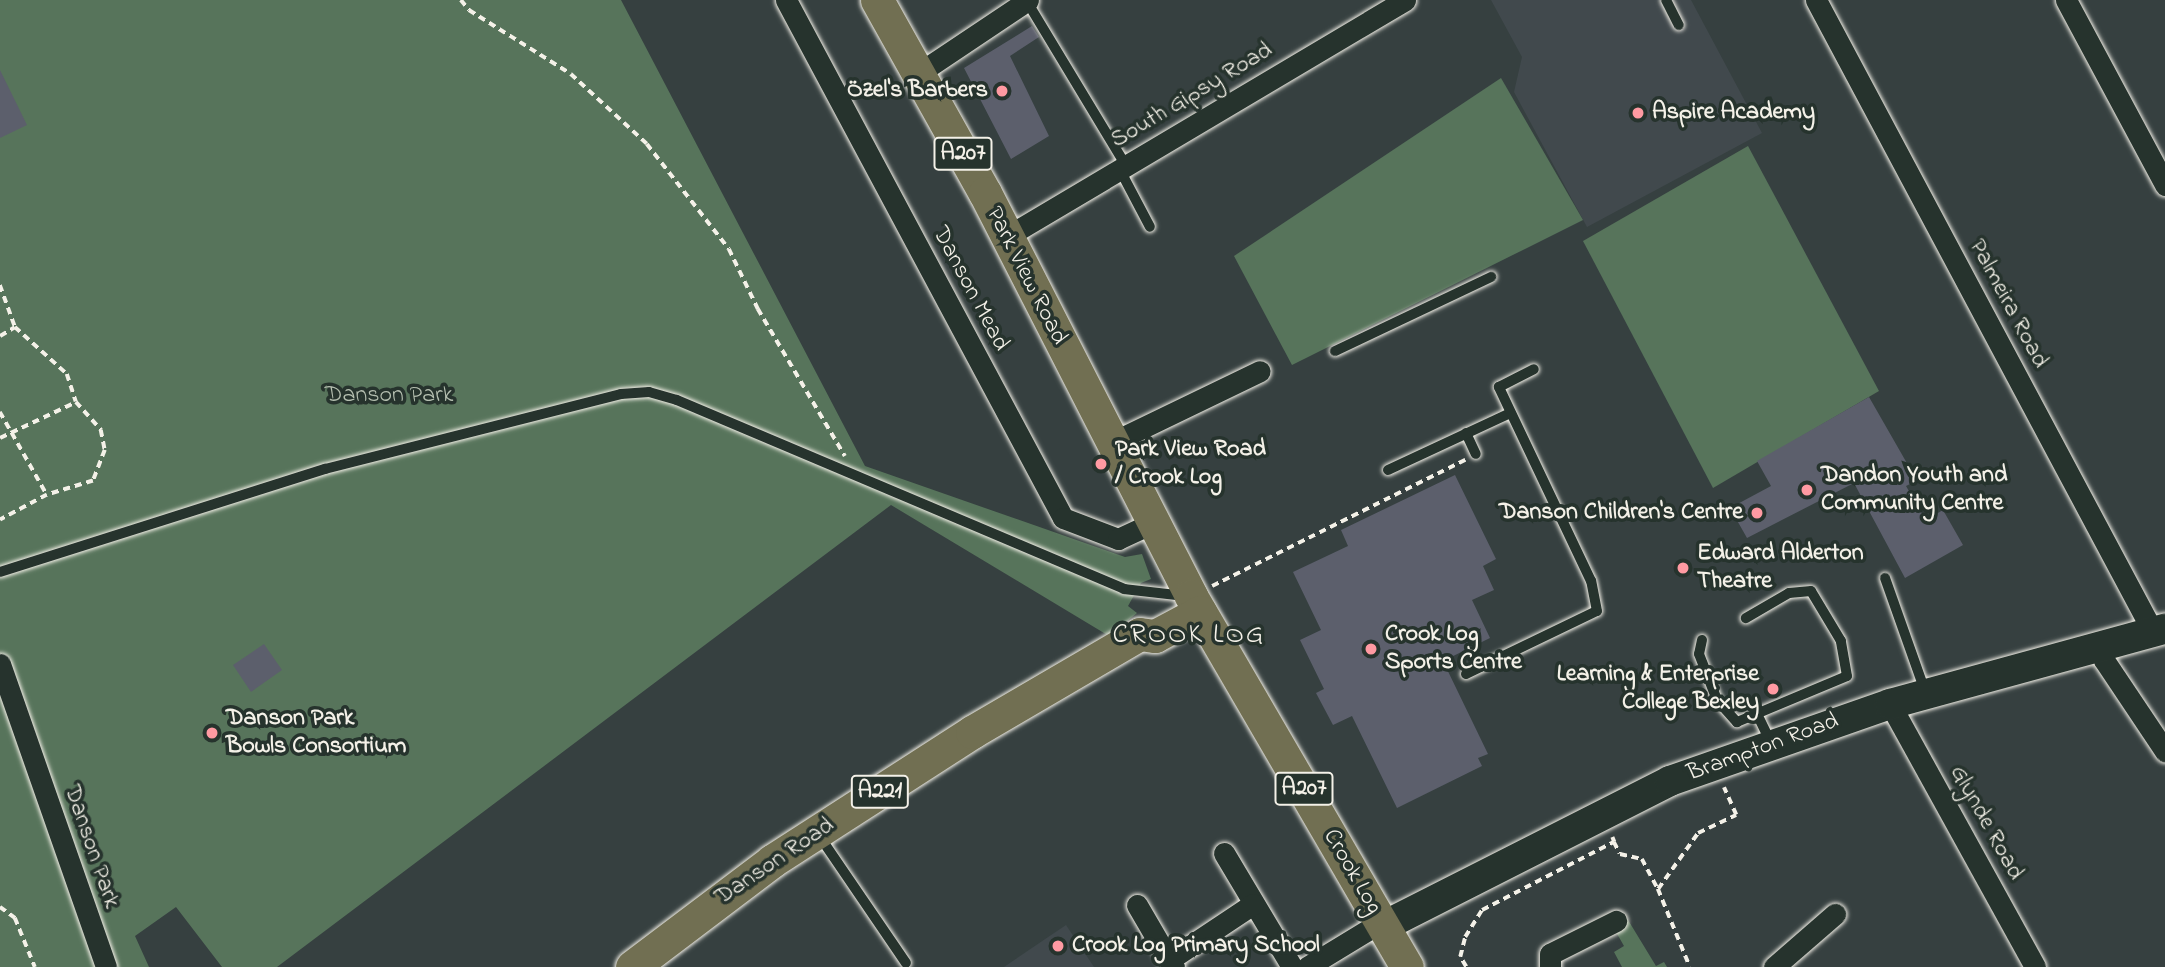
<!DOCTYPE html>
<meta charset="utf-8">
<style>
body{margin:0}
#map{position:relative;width:2165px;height:967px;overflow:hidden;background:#364040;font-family:"Indie Flower",sans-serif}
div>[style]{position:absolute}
.built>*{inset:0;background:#41494d}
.green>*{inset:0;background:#57745b}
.building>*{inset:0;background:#5c5f6c}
.path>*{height:3.5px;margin-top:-1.75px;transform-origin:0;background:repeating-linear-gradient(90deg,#f4f1e8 0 7px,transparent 0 12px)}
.roads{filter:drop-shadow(0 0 2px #f4f1e8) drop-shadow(0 0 2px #f4f1e8)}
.lane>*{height:10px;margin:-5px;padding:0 5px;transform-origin:5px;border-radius:5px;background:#26332d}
.street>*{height:21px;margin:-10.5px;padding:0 10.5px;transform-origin:10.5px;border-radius:10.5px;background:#26332d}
.secondary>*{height:30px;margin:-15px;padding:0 15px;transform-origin:15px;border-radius:15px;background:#26332d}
.primary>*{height:33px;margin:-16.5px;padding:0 16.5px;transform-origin:16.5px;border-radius:16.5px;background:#716f52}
.dots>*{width:19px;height:19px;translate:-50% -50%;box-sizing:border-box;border:4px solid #26332d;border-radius:50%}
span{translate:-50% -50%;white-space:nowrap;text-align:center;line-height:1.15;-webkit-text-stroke:7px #26332d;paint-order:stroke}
.shield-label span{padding:2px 5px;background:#26332d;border:2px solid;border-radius:5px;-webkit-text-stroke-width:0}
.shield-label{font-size:23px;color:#f4f1e8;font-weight:700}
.poi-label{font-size:24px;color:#f4f1e8;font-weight:700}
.right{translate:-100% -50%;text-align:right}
.left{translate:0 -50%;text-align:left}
.street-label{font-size:24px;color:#f4f1e8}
.park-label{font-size:24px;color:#b5bfb0}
.quarter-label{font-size:28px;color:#f4f1e8;letter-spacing:2px}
</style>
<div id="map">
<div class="built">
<div style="clip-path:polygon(1491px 0,1691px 0,1762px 133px,1587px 227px,1514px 92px,1522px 57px)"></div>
<div style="clip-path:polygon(1066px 925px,1094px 967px,1004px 967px)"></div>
</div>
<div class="green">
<div style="clip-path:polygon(0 0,621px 0,865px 466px,1125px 557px,1142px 554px,1151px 579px,1141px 583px,1128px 606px,1137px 613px,1109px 636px,891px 505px,277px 967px,222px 967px,176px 907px,135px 936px,149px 967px,0 967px)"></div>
<div style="clip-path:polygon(1501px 78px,1583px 220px,1292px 365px,1234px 256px)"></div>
<div style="clip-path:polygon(1748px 146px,1879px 391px,1713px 488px,1583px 241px)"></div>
<div style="clip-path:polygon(1625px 915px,1656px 966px,1664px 962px,1667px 967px,1622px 967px,1614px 952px,1624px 946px,1616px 932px,1625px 927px,1619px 918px)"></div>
</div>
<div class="building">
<div style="clip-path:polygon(1032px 26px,1039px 37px,1010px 56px,1049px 136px,1011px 159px,964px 68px)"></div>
<div style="clip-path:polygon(0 70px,27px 125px,0 138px)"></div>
<div style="clip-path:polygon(1869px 397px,1912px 472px,1908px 475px,1912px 483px,1906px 486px,1926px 520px,1943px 510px,1963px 545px,1905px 578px,1854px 483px,1747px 538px,1730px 508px,1771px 486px,1757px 461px)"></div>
<div style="clip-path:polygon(1455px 475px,1496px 559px,1483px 566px,1494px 590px,1472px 600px,1490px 638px,1443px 661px,1488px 754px,1478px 758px,1482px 766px,1397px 808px,1352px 716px,1333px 725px,1316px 693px,1324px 689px,1300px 640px,1321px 630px,1293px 572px,1348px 546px,1341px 530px)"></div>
<div style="clip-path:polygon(264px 644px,282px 670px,251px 692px,233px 665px)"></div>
</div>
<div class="path">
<div style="left:461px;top:0;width:13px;rotate:51deg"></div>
<div style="left:469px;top:10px;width:120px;rotate:32.1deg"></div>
<div style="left:571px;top:74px;width:103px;rotate:42.6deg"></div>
<div style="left:647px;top:144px;width:133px;rotate:52deg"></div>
<div style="left:729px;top:249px;width:67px;rotate:64.2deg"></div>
<div style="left:758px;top:309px;width:171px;rotate:59.4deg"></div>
<div style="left:0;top:285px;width:45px;rotate:70.3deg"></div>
<div style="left:15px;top:327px;width:70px;rotate:42.1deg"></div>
<div style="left:67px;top:374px;width:29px;rotate:72deg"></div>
<div style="left:76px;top:402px;width:38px;rotate:48deg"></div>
<div style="left:101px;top:430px;width:20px;rotate:79deg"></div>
<div style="left:105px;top:450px;width:33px;rotate:111deg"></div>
<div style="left:93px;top:481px;width:48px;rotate:163.1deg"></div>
<div style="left:47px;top:495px;width:53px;rotate:152deg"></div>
<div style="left:0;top:336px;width:17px;rotate:-31deg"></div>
<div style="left:0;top:412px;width:95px;rotate:60.5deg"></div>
<div style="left:0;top:438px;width:84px;rotate:-25.3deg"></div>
<div style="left:1212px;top:586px;width:283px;rotate:-26.5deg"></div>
<div style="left:1614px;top:842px;width:13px;rotate:63deg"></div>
<div style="left:1620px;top:854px;width:23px;rotate:13deg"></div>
<div style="left:1642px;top:859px;width:34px;rotate:62deg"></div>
<div style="left:1658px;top:889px;width:69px;rotate:-54.5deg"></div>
<div style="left:1698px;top:833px;width:42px;rotate:-25.3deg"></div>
<div style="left:1736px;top:815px;width:30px;rotate:-114deg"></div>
<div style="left:1658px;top:889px;width:84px;rotate:67.7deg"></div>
<div style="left:0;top:907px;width:19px;rotate:36deg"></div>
<div style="left:15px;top:918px;width:53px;rotate:67.8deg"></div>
<div style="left:1466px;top:967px;width:12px;rotate:-121deg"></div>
<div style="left:1460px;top:957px;width:21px;rotate:-76deg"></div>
<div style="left:1465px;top:937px;width:32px;rotate:-58deg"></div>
<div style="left:1482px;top:910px;width:148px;rotate:-27.3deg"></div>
<div style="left:1614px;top:842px;width:5px;rotate:-112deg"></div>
</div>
<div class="roads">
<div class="lane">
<div style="left:1026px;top:0;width:194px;rotate:58.9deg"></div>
<div style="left:1666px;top:0;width:28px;rotate:63deg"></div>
<div style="left:1120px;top:170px;width:64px;rotate:62.2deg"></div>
<div style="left:1335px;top:351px;width:173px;rotate:-25.4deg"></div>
<div style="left:1466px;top:433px;width:23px;rotate:65deg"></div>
<div style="left:1388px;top:470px;width:135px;rotate:-25deg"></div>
<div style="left:0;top:572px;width:341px;rotate:-17.6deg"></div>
<div style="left:325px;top:469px;width:305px;rotate:-14.2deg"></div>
<div style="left:621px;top:394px;width:28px;rotate:-4deg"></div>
<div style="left:649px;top:392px;width:29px;rotate:16deg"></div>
<div style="left:677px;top:400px;width:485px;rotate:22.9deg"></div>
<div style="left:1124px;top:589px;width:61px;rotate:6.5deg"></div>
<div style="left:1885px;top:578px;width:120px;rotate:70.5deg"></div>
<div style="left:1702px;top:640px;width:14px;rotate:102deg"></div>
<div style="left:1699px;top:654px;width:49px;rotate:68.6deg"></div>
<div style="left:1717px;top:700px;width:30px;rotate:48deg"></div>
<div style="left:1737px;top:722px;width:119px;rotate:-22.7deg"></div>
<div style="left:1847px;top:676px;width:36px;rotate:-100deg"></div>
<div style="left:1841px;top:641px;width:58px;rotate:-121deg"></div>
<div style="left:1811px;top:591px;width:22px;rotate:175deg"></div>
<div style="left:1789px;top:593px;width:50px;rotate:149.8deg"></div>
<div style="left:1466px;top:674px;width:145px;rotate:-25.7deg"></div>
<div style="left:1597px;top:611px;width:31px;rotate:-101deg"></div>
<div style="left:1591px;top:581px;width:215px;rotate:-115.4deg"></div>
<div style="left:1499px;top:387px;width:39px;rotate:-27deg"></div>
<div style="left:1757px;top:714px;width:32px;rotate:64deg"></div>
<div style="left:818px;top:834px;width:156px;rotate:55.7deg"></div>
</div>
<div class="street">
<div style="left:786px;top:0;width:587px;rotate:61.86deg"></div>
<div style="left:1063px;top:518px;width:59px;rotate:20.9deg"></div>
<div style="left:1118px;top:539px;width:38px;rotate:-25deg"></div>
<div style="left:1816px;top:0;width:716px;rotate:61.93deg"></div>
<div style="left:2066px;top:0;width:210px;rotate:61.8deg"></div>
<div style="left:919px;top:73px;width:131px;rotate:-33.8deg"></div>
<div style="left:1006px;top:237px;width:464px;rotate:-30.7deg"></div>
<div style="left:1111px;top:443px;width:165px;rotate:-25.8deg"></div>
<div style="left:2101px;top:645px;width:15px;rotate:79deg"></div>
<div style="left:2104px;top:660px;width:110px;rotate:56.2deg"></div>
<div style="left:0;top:664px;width:321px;rotate:70.7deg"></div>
<div style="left:1890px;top:704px;width:300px;rotate:61.1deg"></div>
<div style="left:1224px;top:853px;width:133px;rotate:59.2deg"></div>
<div style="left:1137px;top:905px;width:64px;rotate:59.8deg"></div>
<div style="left:1174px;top:967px;width:9px;rotate:-126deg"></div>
<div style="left:1169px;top:960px;width:101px;rotate:-33.7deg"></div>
<div style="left:1307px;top:967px;width:87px;rotate:-31.3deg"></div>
<div style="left:1550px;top:967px;width:13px;rotate:-90deg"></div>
<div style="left:1550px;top:954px;width:74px;rotate:-26.6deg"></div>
<div style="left:1774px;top:967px;width:81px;rotate:-41deg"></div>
</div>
<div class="secondary">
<div style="left:1384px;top:926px;width:321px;rotate:-26.9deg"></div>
<div style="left:1670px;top:781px;width:233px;rotate:-19.3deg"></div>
<div style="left:1890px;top:704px;width:285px;rotate:-15.3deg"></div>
</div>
<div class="primary">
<div style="left:877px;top:0;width:221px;rotate:60.8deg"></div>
<div style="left:985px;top:193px;width:453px;rotate:62.9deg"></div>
<div style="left:1191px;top:596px;width:429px;rotate:59.8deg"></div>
<div style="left:632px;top:967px;width:176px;rotate:-37.1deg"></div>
<div style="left:772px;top:861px;width:238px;rotate:-32.8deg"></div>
<div style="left:972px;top:732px;width:194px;rotate:-30.3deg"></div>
<div style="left:1140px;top:634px;width:15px;rotate:8deg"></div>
<div style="left:1155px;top:636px;width:51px;rotate:-28.1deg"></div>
</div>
</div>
<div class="dots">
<div style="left:1002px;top:91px;background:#ff9aa2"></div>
<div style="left:1638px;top:113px;background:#ff9aa2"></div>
<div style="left:1101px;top:464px;background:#ff9aa2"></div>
<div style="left:1807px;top:490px;background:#ff9aa2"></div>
<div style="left:1757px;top:513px;background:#ff9aa2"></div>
<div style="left:1683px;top:568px;background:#ff9aa2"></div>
<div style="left:1371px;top:649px;background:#ff9aa2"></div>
<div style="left:1773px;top:689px;background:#ff9aa2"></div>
<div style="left:212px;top:733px;background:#ff9aa2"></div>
<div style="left:1058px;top:946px;background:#ff9aa2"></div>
</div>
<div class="shield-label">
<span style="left:963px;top:154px">A207</span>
<span style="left:1304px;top:789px">A207</span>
<span style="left:880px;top:792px">A221</span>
</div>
<div class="poi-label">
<span class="right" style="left:988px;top:91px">Özel's Barbers</span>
<span class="left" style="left:1652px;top:113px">Aspire Academy</span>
<span class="left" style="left:1115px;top:464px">Park View Road<br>/ Crook Log</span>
<span class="left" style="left:1821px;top:490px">Dandon Youth and<br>Community Centre</span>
<span class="right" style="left:1743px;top:513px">Danson Children's Centre</span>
<span class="left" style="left:1697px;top:568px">Edward Alderton<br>Theatre</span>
<span class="left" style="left:1385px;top:649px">Crook Log<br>Sports Centre</span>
<span class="right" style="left:1759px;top:689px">Learning &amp; Enterprise<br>College Bexley</span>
<span class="left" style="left:226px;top:733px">Danson Park<br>Bowls Consortium</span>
<span class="left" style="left:1072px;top:946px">Crook Log Primary School</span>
</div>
<div class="street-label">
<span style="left:1192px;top:96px;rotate:-31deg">South Gipsy Road</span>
<span style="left:1026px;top:276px;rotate:63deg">Park View Road</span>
<span style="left:970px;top:289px;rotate:62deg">Danson Mead</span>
<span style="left:2008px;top:304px;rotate:62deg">Palmeira Road</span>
<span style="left:1763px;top:748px;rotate:-20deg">Brampton Road</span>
<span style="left:1986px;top:823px;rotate:61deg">Glynde Road</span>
<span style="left:91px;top:847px;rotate:71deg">Danson Park</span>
<span style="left:775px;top:862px;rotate:-34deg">Danson Road</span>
<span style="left:1352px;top:872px;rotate:60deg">Crook Log</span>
</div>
<div class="park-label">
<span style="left:389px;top:396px">Danson Park</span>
</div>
<div class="quarter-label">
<span style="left:1189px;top:636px">CROOK LOG</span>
</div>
</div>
